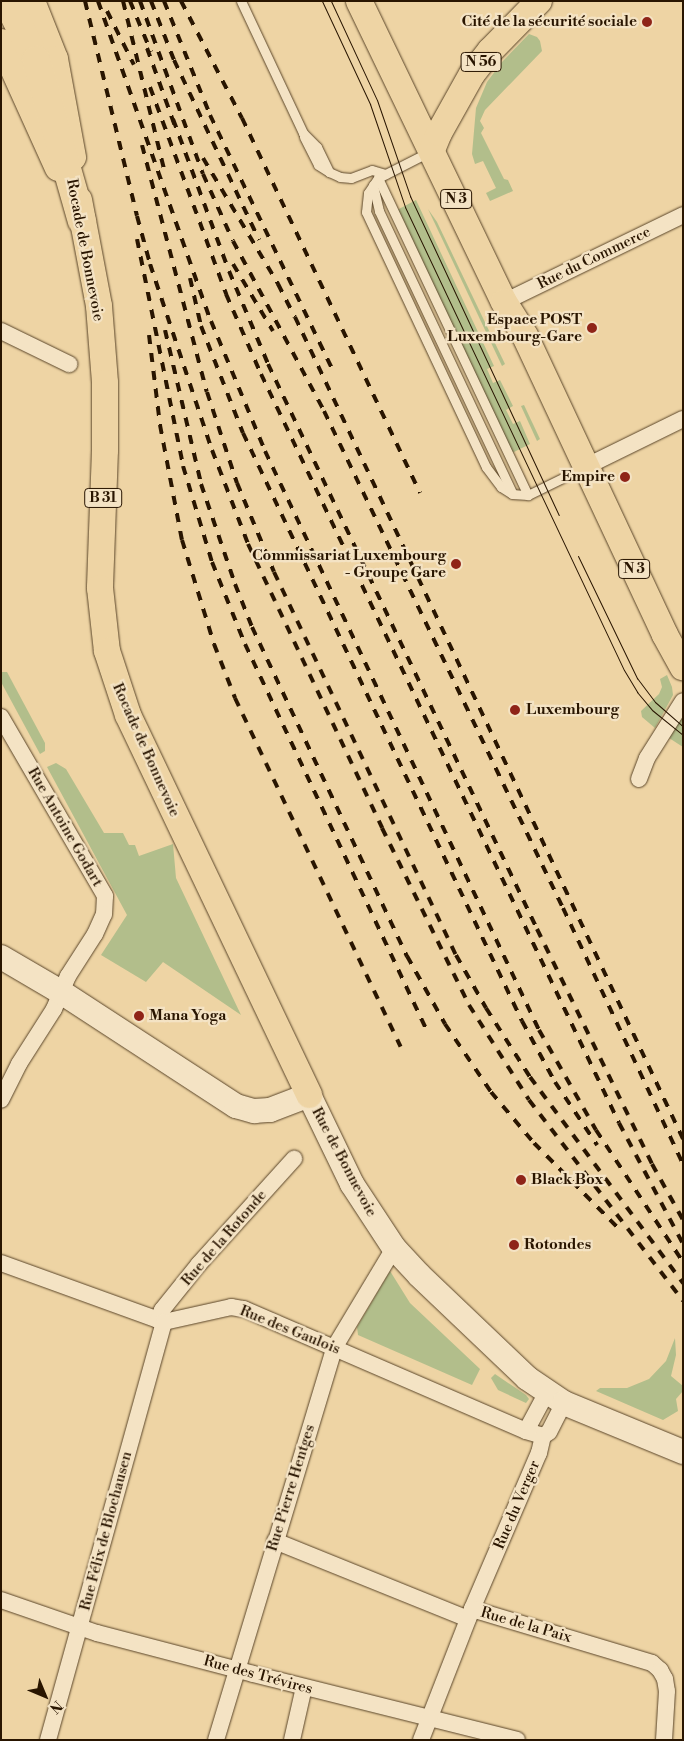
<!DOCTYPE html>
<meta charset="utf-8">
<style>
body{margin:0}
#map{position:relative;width:684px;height:1741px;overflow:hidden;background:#eed4a4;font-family:"Libre Bodoni",serif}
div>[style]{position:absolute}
.green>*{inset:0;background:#b2be8b}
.roads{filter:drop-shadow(0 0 1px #5a4529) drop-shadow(0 0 1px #5a4529)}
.lane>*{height:9px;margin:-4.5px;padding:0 4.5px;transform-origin:4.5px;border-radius:4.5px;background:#f4e3c4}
.street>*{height:16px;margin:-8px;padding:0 8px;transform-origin:8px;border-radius:8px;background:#f4e3c4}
.secondary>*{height:24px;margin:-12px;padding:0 12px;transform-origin:12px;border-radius:12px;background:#f4e3c4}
.primary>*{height:26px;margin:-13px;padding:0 13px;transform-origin:13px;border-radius:13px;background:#eed4a4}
.highway>*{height:28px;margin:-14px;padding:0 14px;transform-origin:14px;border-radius:14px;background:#eed4a4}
.tram>*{height:1px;margin:-0.5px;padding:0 0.5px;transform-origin:0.5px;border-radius:0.5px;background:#291500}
.rail>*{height:4px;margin-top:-2px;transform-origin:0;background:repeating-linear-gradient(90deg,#291500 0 9px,transparent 0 18px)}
.dots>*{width:14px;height:14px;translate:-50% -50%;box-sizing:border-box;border:2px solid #f4e3c4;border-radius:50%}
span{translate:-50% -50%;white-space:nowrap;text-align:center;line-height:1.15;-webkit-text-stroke:4.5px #f4e3c4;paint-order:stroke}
.shield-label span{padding:1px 4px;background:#f4e3c4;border:1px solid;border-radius:4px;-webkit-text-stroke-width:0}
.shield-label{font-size:14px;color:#291500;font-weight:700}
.poi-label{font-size:15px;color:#291500;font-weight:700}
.right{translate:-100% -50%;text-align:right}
.left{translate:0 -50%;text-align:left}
.street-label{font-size:15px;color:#291500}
.frame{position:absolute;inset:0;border:2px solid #291500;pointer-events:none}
.north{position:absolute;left:20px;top:1671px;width:50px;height:50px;-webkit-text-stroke:4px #f4e3c4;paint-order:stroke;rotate:135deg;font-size:14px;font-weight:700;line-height:20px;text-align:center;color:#291500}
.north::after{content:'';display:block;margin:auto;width:18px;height:22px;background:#291500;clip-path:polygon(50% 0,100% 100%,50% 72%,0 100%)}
</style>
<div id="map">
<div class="green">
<div style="clip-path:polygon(529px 34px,537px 37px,540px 41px,542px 51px,485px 110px,480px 121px,484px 128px,481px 133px,504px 179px,508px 180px,513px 191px,490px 201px,486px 193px,496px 188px,483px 161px,475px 164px,472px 154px,476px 108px,487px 82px,502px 62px)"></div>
<div style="clip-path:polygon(416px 200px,494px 366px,487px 369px,493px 383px,500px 380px,513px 406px,506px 410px,513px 424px,520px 421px,530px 444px,512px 453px,397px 210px)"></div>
<div style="clip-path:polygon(428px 209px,437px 222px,505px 364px,502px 366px)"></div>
<div style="clip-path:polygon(524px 405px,540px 439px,537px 441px,521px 406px)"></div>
<div style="clip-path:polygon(1px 672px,7px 672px,45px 743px,45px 751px,40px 754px,1px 682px)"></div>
<div style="clip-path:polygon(667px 675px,672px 687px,673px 695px,655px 728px,642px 717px,641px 711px,659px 694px,662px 687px,660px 679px)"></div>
<div style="clip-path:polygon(683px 715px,683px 747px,669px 738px)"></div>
<div style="clip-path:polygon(56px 763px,66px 769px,104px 833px,123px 833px,129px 845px,135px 845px,139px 856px,173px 844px,176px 878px,241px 1015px,163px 962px,146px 982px,101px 955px,127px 915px,47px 767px)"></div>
<div style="clip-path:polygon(390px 1271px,410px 1303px,480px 1369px,472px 1385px,358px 1335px,357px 1327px)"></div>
<div style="clip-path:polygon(675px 1338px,676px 1355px,671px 1376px,683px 1386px,683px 1391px,676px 1399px,678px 1411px,663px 1420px,596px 1391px,600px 1388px,627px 1388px,649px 1379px,666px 1361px)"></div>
<div style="clip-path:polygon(495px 1374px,526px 1395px,529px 1399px,526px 1403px,498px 1390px,491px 1378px)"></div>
</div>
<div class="roads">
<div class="lane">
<div style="left:241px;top:1px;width:146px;rotate:64.8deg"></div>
<div style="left:303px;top:133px;width:20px;rotate:45deg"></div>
<div style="left:317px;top:147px;width:28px;rotate:64deg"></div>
<div style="left:329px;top:172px;width:12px;rotate:24deg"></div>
<div style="left:340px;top:177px;width:11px;rotate:5deg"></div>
<div style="left:351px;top:178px;width:22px;rotate:-21deg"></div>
<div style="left:372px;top:170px;width:14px;rotate:17deg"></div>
<div style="left:304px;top:137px;width:31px;rotate:63deg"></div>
<div style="left:318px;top:165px;width:13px;rotate:32deg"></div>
<div style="left:429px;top:152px;width:57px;rotate:153deg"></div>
<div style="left:378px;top:178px;width:18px;rotate:124deg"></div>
<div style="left:368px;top:193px;width:19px;rotate:96deg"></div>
<div style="left:366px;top:212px;width:282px;rotate:64.8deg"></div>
<div style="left:486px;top:467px;width:25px;rotate:53deg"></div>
<div style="left:501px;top:487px;width:13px;rotate:32deg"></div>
<div style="left:512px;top:494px;width:16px;rotate:4deg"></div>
<div style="left:528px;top:495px;width:64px;rotate:-26.2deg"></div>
<div style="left:378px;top:178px;width:351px;rotate:64.7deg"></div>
<div style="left:373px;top:185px;width:27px;rotate:77deg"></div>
<div style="left:379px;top:211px;width:312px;rotate:64.7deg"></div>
</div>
<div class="street">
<div style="left:504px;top:302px;width:199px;rotate:-25.9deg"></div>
<div style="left:1px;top:331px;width:76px;rotate:25.9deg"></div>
<div style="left:585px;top:467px;width:109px;rotate:-26.1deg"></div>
<div style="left:1px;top:717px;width:207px;rotate:59.8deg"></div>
<div style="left:105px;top:896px;width:18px;rotate:93deg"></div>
<div style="left:104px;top:914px;width:22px;rotate:114deg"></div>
<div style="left:95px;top:934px;width:50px;rotate:122.7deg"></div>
<div style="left:68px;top:976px;width:36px;rotate:113deg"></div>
<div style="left:54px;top:1009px;width:65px;rotate:122.5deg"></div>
<div style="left:19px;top:1064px;width:40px;rotate:116.6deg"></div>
<div style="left:639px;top:779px;width:22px;rotate:-69deg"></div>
<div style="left:647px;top:758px;width:67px;rotate:-57.7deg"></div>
<div style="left:1px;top:1263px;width:173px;rotate:19.9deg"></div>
<div style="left:164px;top:1322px;width:69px;rotate:-12.6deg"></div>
<div style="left:231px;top:1307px;width:13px;rotate:9deg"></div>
<div style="left:244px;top:1309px;width:307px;rotate:23.4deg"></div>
<div style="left:526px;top:1431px;width:18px;rotate:16deg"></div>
<div style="left:158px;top:1320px;width:11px;rotate:-68deg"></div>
<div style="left:162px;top:1310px;width:59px;rotate:-51.2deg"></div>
<div style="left:199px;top:1264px;width:142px;rotate:-47.9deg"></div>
<div style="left:526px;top:1431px;width:44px;rotate:-61.7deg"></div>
<div style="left:275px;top:1541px;width:208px;rotate:22deg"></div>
<div style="left:1px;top:1600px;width:102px;rotate:19deg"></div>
<div style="left:97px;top:1633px;width:161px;rotate:14.7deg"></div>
<div style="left:253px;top:1674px;width:272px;rotate:14deg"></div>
<div style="left:472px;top:1609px;width:170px;rotate:-66.8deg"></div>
<div style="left:539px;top:1453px;width:17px;rotate:-77deg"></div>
<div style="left:543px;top:1436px;width:7px;rotate:-34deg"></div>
<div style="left:549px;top:1432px;width:33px;rotate:-63deg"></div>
<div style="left:48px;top:1740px;width:434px;rotate:-74.5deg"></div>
<div style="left:216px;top:1740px;width:409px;rotate:-73.2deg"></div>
<div style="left:334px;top:1348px;width:117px;rotate:-59deg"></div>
<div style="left:292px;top:1740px;width:54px;rotate:-77.2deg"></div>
<div style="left:421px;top:1740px;width:141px;rotate:-68.7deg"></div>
<div style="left:472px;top:1609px;width:188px;rotate:16.7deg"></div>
<div style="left:652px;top:1663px;width:11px;rotate:41deg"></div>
<div style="left:660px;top:1670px;width:10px;rotate:61deg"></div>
<div style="left:665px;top:1679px;width:12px;rotate:81deg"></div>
<div style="left:667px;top:1691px;width:49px;rotate:93.5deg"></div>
</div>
<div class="secondary">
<div style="left:1px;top:957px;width:69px;rotate:30.3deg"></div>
<div style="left:61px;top:992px;width:209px;rotate:33.1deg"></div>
<div style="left:236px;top:1106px;width:19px;rotate:16deg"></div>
<div style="left:254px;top:1111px;width:16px;rotate:-4deg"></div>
<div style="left:270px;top:1110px;width:42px;rotate:-21deg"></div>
<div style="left:309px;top:1095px;width:99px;rotate:64.2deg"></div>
<div style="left:352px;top:1184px;width:77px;rotate:56.7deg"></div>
<div style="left:394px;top:1248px;width:37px;rotate:47deg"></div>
<div style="left:419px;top:1275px;width:149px;rotate:43.6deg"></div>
<div style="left:527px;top:1378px;width:45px;rotate:34deg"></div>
<div style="left:564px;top:1403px;width:129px;rotate:22.4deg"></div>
</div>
<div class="primary">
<div style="left:32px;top:1px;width:62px;rotate:68.4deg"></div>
<div style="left:55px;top:59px;width:100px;rotate:79.6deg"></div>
<div style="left:359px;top:1px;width:334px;rotate:64.3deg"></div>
<div style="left:504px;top:302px;width:40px;rotate:58deg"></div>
<div style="left:525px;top:336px;width:330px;rotate:64.9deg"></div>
<div style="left:665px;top:635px;width:37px;rotate:61deg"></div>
<div style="left:1px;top:42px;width:138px;rotate:65.7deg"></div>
<div style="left:432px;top:150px;width:18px;rotate:-68deg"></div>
<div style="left:439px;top:133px;width:68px;rotate:-60.8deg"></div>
<div style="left:472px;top:74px;width:29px;rotate:-52deg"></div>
<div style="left:490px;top:51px;width:70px;rotate:-45.6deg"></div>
<div style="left:79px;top:200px;width:108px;rotate:79.3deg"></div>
<div style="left:99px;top:306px;width:77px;rotate:85.5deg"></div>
<div style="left:105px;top:383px;width:67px;rotate:90deg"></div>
<div style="left:105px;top:450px;width:138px;rotate:92.1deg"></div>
<div style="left:100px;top:588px;width:63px;rotate:83.7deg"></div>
<div style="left:107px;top:651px;width:67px;rotate:71.8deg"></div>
<div style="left:128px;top:715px;width:421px;rotate:64.5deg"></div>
</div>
<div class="highway">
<div style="left:7px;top:1px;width:66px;rotate:63.8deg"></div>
<div style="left:36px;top:60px;width:167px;rotate:74.1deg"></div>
</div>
</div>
<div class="tram">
<div style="left:322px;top:1px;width:114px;rotate:65deg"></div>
<div style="left:370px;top:104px;width:109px;rotate:71.2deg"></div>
<div style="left:405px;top:207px;width:512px;rotate:64.69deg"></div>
<div style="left:624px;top:670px;width:26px;rotate:59deg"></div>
<div style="left:637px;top:692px;width:23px;rotate:50deg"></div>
<div style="left:652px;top:710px;width:40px;rotate:39deg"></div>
<div style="left:331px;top:1px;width:109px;rotate:65.1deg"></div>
<div style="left:377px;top:100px;width:102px;rotate:71deg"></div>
<div style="left:410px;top:196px;width:352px;rotate:65deg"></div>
<div style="left:578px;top:556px;width:136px;rotate:64.2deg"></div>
<div style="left:637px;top:678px;width:30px;rotate:53deg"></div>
<div style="left:655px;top:702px;width:37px;rotate:41deg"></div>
</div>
<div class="rail">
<div style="left:85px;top:1px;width:221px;rotate:76.4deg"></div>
<div style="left:137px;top:216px;width:50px;rotate:74.8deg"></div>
<div style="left:150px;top:264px;width:196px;rotate:71.6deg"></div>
<div style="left:212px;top:450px;width:101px;rotate:69deg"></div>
<div style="left:248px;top:544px;width:314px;rotate:64.7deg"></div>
<div style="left:382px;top:828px;width:197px;rotate:63.8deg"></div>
<div style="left:469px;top:1005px;width:112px;rotate:57.7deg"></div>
<div style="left:529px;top:1100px;width:253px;rotate:52.5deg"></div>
<div style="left:98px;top:1px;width:339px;rotate:70.6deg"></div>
<div style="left:211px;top:321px;width:141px;rotate:67.4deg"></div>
<div style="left:265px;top:451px;width:641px;rotate:64.68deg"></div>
<div style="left:539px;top:1030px;width:115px;rotate:60.3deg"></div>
<div style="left:596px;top:1130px;width:154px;rotate:56.6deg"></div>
<div style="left:123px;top:1px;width:173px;rotate:76.3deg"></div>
<div style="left:130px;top:1px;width:55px;rotate:67.6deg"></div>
<div style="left:140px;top:1px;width:184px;rotate:70deg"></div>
<div style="left:203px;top:174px;width:73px;rotate:65.9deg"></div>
<div style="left:233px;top:241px;width:193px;rotate:61.8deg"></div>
<div style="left:324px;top:411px;width:551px;rotate:64.32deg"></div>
<div style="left:563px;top:908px;width:283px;rotate:64.9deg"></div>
<div style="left:151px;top:1px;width:63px;rotate:68.7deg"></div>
<div style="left:174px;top:60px;width:199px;rotate:64.7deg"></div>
<div style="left:164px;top:1px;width:123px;rotate:68deg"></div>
<div style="left:210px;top:115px;width:282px;rotate:64.3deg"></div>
<div style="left:181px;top:1px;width:132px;rotate:62.5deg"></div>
<div style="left:242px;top:118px;width:415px;rotate:64.6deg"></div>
<div style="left:107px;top:11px;width:60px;rotate:63.4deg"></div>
<div style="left:147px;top:48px;width:83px;rotate:70.3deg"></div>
<div style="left:150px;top:87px;width:221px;rotate:69.8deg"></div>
<div style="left:226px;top:294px;width:87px;rotate:66.4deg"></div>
<div style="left:261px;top:374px;width:830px;rotate:64.45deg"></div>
<div style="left:619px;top:1123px;width:137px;rotate:62.1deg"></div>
<div style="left:173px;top:119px;width:162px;rotate:69.8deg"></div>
<div style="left:229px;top:271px;width:101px;rotate:67.2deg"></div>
<div style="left:268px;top:364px;width:626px;rotate:64.54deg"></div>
<div style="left:537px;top:929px;width:262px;rotate:63.9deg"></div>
<div style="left:652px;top:1164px;width:64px;rotate:61deg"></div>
<div style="left:142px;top:145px;width:255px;rotate:75.3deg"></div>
<div style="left:207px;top:392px;width:96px;rotate:71.8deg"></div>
<div style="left:237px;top:483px;width:96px;rotate:67.4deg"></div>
<div style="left:274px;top:572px;width:424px;rotate:64.6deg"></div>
<div style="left:456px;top:955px;width:61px;rotate:60.5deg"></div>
<div style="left:486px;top:1008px;width:82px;rotate:57.5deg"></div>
<div style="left:530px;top:1077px;width:257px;rotate:53.4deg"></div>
<div style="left:203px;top:158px;width:147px;rotate:59.2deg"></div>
<div style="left:278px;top:284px;width:37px;rotate:63deg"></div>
<div style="left:295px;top:317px;width:909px;rotate:64.73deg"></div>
<div style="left:137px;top:239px;width:232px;rotate:78.5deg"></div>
<div style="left:183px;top:466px;width:100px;rotate:73.2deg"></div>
<div style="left:212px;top:562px;width:88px;rotate:68.1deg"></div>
<div style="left:245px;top:644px;width:430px;rotate:64.8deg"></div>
<div style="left:233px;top:264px;width:78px;rotate:59.2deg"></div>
<div style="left:190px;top:278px;width:49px;rotate:77.1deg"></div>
<div style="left:201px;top:326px;width:115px;rotate:68.6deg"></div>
<div style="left:243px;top:433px;width:651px;rotate:64.62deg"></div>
<div style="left:522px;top:1021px;width:69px;rotate:61.6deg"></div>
<div style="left:555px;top:1082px;width:76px;rotate:56.3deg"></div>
<div style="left:165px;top:330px;width:158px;rotate:76.8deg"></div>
<div style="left:201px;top:484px;width:106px;rotate:71.2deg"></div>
<div style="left:235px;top:584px;width:46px;rotate:68.4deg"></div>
<div style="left:252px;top:627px;width:364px;rotate:64.8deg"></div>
<div style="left:407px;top:956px;width:78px;rotate:60.8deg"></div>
<div style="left:445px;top:1024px;width:82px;rotate:55.9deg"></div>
<div style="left:491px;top:1092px;width:67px;rotate:49.9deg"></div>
<div style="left:534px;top:1143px;width:125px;rotate:45.3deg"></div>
<div style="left:149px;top:335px;width:91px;rotate:83deg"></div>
<div style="left:160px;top:425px;width:117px;rotate:79.2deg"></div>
<div style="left:182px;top:540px;width:109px;rotate:72.9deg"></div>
<div style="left:214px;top:644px;width:58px;rotate:68.7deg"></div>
<div style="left:235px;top:698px;width:386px;rotate:64.6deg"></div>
</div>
<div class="dots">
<div style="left:647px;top:22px;background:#8f2418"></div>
<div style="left:592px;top:328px;background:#8f2418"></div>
<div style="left:625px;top:477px;background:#8f2418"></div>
<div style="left:456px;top:564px;background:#8f2418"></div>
<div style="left:515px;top:710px;background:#8f2418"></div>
<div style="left:139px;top:1016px;background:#8f2418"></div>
<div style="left:521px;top:1180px;background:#8f2418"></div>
<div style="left:514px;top:1245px;background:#8f2418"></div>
</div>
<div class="shield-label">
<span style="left:481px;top:62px">N 56</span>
<span style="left:456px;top:199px">N 3</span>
<span style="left:103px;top:498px">B 31</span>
<span style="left:634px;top:569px">N 3</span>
</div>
<div class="poi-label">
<span class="right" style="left:637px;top:22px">Cité de la sécurité sociale</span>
<span class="right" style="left:582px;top:328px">Espace POST<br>Luxembourg-Gare</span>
<span class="right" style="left:615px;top:477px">Empire</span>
<span class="right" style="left:446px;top:564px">Commissariat Luxembourg<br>- Groupe Gare</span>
<span class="left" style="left:526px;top:710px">Luxembourg</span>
<span class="left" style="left:149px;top:1016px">Mana Yoga</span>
<span class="left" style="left:531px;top:1180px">Black Box</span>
<span class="left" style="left:524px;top:1245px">Rotondes</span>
</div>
<div class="street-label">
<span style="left:85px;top:250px;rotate:79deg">Rocade de Bonnevoie</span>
<span style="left:594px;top:258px;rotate:-26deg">Rue du Commerce</span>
<span style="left:146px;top:750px;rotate:66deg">Rocade de Bonnevoie</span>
<span style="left:65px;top:827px;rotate:60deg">Rue Antoine Godart</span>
<span style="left:344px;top:1162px;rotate:62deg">Rue de Bonnevoie</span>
<span style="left:224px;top:1238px;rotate:-49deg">Rue de la Rotonde</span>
<span style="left:290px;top:1330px;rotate:22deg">Rue des Gaulois</span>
<span style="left:291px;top:1488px;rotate:-73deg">Rue Pierre Hentges</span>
<span style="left:517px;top:1505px;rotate:-67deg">Rue du Verger</span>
<span style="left:106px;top:1531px;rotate:-75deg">Rue Félix de Blochausen</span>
<span style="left:526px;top:1625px;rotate:16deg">Rue de la Paix</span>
<span style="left:258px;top:1675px;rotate:15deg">Rue des Trévires</span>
</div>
<div class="frame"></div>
<div class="north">N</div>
</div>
